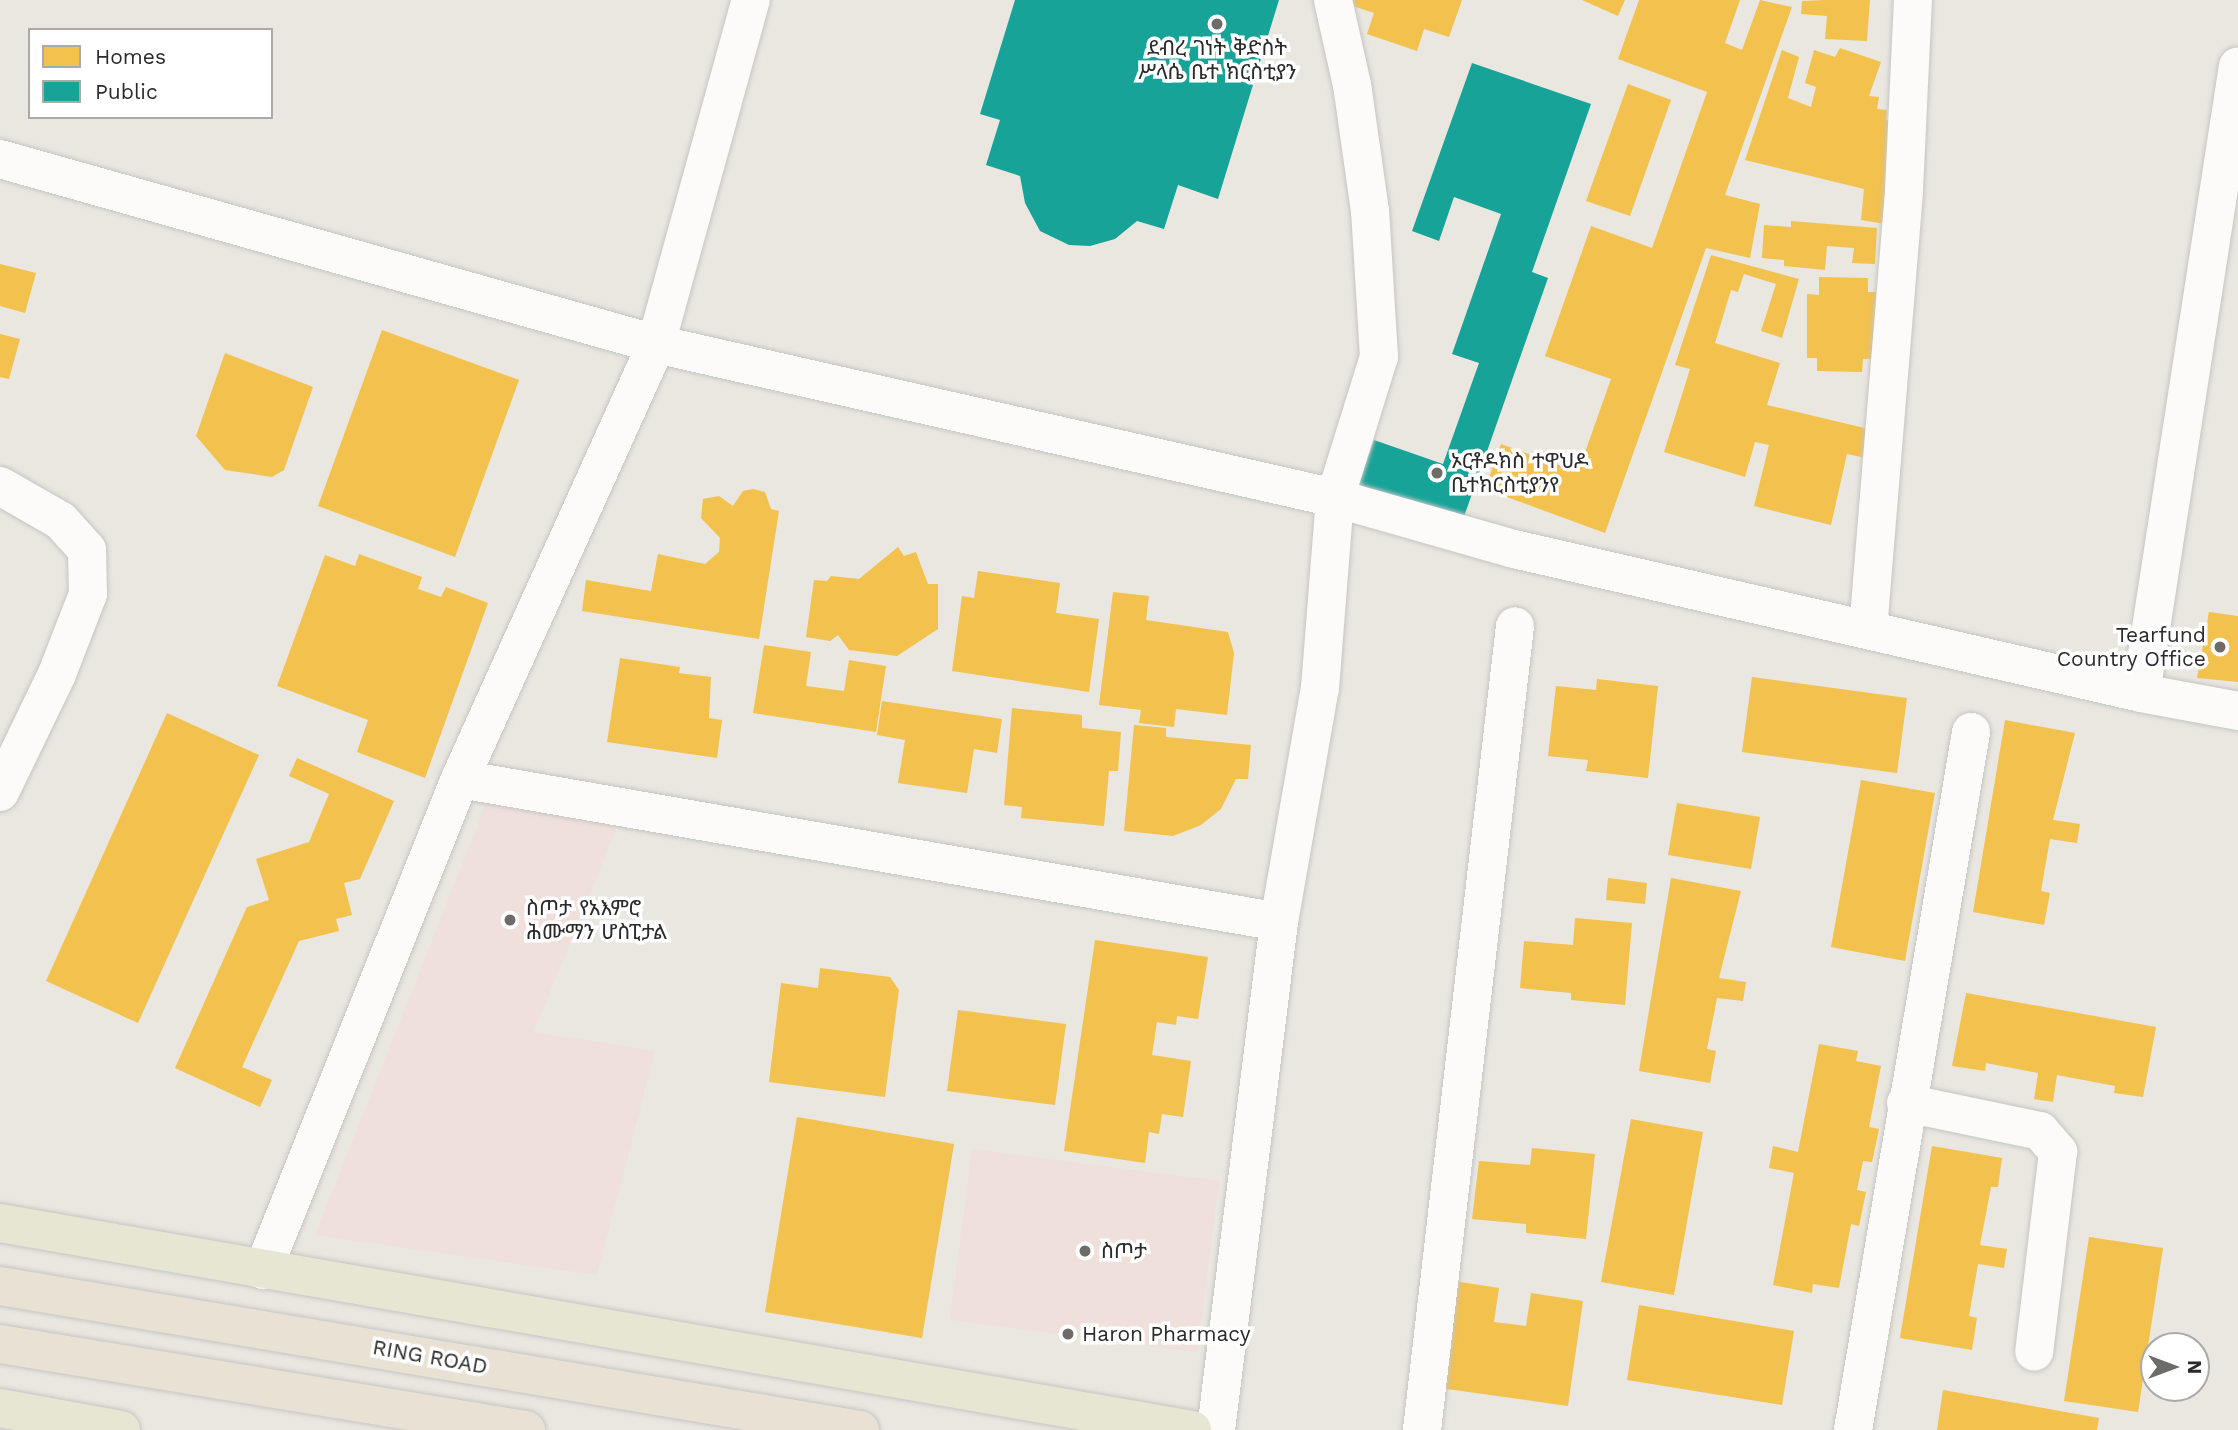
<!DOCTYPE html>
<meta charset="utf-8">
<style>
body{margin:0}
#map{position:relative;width:2238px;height:1430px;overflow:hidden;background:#e9e7df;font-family:"Work Sans","Noto Sans Ethiopic",sans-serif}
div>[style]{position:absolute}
.medical>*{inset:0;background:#f0e0db}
.homes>*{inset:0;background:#f2c14e}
.public>*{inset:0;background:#17a398}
.roads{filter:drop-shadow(0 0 2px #c6c5c5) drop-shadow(0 0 2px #c6c5c5)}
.minor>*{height:38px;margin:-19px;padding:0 19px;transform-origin:19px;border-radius:19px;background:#fcfbfa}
.major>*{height:38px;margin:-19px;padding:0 19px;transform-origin:19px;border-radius:19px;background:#e7e6d2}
.highway>*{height:38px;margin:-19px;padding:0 19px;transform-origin:19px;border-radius:19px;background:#e9e1d3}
.dots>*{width:19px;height:19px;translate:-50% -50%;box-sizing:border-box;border:4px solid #fff;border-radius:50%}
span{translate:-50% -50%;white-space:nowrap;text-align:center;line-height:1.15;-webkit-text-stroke:7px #fff;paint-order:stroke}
.poi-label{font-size:21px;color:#2a2a2a}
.left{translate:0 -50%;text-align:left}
.right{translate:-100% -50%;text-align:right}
.street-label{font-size:21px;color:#2a2a2a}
.legend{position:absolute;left:28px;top:28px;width:245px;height:91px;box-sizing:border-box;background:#fff;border:2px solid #aaa;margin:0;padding:9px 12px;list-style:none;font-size:21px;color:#2a2a2a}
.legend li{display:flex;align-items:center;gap:14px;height:35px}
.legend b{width:35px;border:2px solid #aaa}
.north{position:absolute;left:2140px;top:1332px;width:70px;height:70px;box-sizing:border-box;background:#fff;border:2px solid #aaa;border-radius:50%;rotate:90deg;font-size:19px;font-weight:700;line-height:28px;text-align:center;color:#2a2a2a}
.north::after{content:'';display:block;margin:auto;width:24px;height:32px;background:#6d6c69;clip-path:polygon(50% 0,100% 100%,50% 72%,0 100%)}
</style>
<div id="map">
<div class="medical">
<div style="clip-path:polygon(494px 784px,625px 807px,534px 1032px,655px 1051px,597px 1275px,315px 1235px)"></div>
<div style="clip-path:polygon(972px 1149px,1219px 1181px,1197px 1352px,950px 1320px)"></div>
</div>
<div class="homes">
<div style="clip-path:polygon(1351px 0,1462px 0,1449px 37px,1424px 29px,1417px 51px,1367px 34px,1374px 13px,1350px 5px)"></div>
<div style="clip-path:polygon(1582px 0,1625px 0,1618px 16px)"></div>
<div style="clip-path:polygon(1639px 0,1740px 0,1725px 43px,1742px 50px,1760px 0,1792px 7px,1725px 195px,1760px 204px,1750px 258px,1706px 248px,1605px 533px,1485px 489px,1501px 444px,1578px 472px,1611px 379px,1545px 356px,1591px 226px,1652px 248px,1707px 92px,1618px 59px)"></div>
<div style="clip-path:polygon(1827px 0,1870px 0,1867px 41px,1825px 39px,1827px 16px,1801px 14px,1802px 1px)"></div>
<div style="clip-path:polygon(1840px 48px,1881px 62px,1869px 96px,1879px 97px,1877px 109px,1887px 110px,1886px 120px,1899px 123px,1891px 225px,1861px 220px,1864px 189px,1745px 160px,1782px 50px,1799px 57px,1788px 98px,1811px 107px,1816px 87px,1805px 83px,1814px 50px,1835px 57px)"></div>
<div style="clip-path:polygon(1628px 84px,1671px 100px,1630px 216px,1586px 201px)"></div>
<div style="clip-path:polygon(1791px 221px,1877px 228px,1875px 264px,1852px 263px,1854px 248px,1827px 246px,1825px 270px,1784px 266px,1784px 260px,1762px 258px,1764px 225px,1791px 227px)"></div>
<div style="clip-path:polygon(1711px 255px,1799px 279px,1782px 338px,1761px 331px,1776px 284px,1744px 274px,1738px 292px,1731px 290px,1715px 343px,1780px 363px,1767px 405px,1873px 430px,1866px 458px,1847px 454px,1831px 525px,1754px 506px,1769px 445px,1755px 442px,1745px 477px,1664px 452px,1690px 369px,1675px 365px)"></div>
<div style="clip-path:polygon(0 264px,36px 273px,25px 313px,0 306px)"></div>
<div style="clip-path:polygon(1819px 277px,1868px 278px,1868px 292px,1876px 292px,1875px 359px,1863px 359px,1862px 372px,1817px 371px,1817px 358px,1807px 358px,1807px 294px,1819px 295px)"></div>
<div style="clip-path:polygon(382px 330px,519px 380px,455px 557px,318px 506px)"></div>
<div style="clip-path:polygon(0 334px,20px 339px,9px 379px,0 377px)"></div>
<div style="clip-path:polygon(225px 353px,313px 387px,284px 470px,272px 477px,225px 470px,196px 436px)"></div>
<div style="clip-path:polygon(753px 489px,765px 492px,771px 509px,779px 511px,759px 639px,582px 611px,586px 580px,651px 591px,658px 554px,705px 564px,719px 552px,720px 538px,701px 518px,703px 499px,719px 496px,733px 506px,743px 491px)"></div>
<div style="clip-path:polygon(898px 547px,904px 556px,916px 552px,928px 584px,938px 584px,938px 629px,897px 656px,849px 650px,838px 635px,830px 641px,806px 637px,814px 580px,827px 581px,831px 576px,859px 579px)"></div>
<div style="clip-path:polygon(359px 554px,422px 577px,418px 589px,441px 597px,446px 587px,488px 603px,425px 778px,357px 752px,368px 720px,277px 686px,325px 555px,355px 566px)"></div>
<div style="clip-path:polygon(978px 571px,1060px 583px,1056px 613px,1099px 619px,1089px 692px,952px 671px,962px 596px,974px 598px)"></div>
<div style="clip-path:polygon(1113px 592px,1149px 596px,1146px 620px,1228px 632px,1234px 653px,1227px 715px,1176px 709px,1174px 727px,1139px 723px,1141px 710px,1099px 705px)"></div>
<div style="clip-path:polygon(2209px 612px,2238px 616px,2238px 682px,2197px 678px)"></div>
<div style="clip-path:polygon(764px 645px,811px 652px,806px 686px,844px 691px,849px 660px,886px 666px,876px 732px,753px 713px)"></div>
<div style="clip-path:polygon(620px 658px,680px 667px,679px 673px,711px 677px,709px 718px,722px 720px,717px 758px,607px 742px)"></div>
<div style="clip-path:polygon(1752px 677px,1907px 698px,1897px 773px,1742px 752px)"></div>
<div style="clip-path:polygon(1597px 679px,1658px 686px,1648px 778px,1586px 771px,1588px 760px,1548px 756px,1556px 686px,1596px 690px)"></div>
<div style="clip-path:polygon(882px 701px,1002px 719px,997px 753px,974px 749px,967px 793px,898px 783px,905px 740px,877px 735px)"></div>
<div style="clip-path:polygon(1012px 708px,1082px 715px,1082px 728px,1121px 732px,1118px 771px,1109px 771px,1104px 826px,1021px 818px,1022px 807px,1004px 805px)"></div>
<div style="clip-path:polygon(167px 713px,259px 755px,138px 1023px,46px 981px)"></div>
<div style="clip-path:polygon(2005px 720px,2075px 733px,2053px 820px,2080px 824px,2077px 843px,2050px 839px,2041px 891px,2050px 893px,2044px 925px,1973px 912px)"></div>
<div style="clip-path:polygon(1134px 725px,1166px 728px,1166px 737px,1251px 745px,1248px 779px,1236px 779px,1221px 809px,1201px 825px,1173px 836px,1124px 831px)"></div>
<div style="clip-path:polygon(297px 758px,394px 801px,360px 879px,344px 883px,352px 915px,336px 919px,339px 931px,299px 941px,242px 1067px,272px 1080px,260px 1107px,175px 1068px,247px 907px,269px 900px,256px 859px,309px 842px,329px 794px,289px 776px)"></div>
<div style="clip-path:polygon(1861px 780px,1935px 793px,1905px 961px,1831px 947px)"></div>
<div style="clip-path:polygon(1677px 803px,1760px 817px,1751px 869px,1668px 855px)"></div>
<div style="clip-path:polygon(1608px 878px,1647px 883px,1645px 904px,1606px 900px)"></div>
<div style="clip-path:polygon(1671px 878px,1741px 891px,1719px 978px,1746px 982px,1743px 1001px,1717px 998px,1707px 1049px,1716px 1051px,1710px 1083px,1639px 1071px)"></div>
<div style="clip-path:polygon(1575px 918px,1632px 923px,1625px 1005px,1571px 1000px,1571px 993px,1520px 988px,1524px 941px,1573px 945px)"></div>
<div style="clip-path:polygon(1095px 940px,1208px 957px,1198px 1019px,1177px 1016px,1176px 1025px,1157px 1022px,1152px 1055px,1191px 1061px,1183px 1117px,1162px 1114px,1159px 1134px,1149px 1132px,1145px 1163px,1064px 1151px)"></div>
<div style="clip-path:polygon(820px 968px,890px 977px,899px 990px,885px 1097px,769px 1082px,781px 983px,818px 988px)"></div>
<div style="clip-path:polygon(1966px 993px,2156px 1027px,2143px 1097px,2114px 1093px,2115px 1086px,2057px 1075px,2053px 1102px,2034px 1099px,2038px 1073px,1986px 1063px,1985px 1071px,1952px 1066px)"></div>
<div style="clip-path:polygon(958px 1010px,1066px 1024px,1055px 1105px,947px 1091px)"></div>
<div style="clip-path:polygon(1819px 1044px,1858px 1051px,1856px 1061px,1881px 1066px,1869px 1127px,1879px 1129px,1872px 1162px,1863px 1161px,1857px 1190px,1866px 1192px,1859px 1226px,1851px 1224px,1839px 1288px,1813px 1284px,1812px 1293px,1773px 1285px,1794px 1173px,1769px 1168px,1773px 1146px,1798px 1152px)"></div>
<div style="clip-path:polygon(797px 1117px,954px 1144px,922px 1338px,765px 1312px)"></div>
<div style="clip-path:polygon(1631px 1119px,1703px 1132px,1674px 1295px,1601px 1282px)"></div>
<div style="clip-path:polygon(1932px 1146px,2002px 1158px,1998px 1187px,1991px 1187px,1980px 1245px,2007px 1249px,2004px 1268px,1978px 1264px,1969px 1316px,1977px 1318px,1972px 1350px,1900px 1338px)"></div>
<div style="clip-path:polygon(1532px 1148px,1595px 1154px,1586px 1239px,1526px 1233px,1526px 1224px,1472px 1219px,1479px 1161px,1530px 1165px)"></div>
<div style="clip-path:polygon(2089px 1237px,2163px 1248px,2138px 1412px,2064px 1401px)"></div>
<div style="clip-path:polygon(1448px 1280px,1499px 1288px,1494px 1322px,1526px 1326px,1531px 1293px,1583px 1301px,1568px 1406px,1433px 1387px)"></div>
<div style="clip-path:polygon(1639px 1305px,1794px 1331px,1782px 1405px,1627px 1380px)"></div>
<div style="clip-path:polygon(1943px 1390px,2099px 1418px,2097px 1430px,1937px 1430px)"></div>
</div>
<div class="public">
<div style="clip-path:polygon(1015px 0,1279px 0,1218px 199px,1178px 185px,1164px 229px,1137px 221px,1115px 239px,1090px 246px,1069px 245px,1040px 231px,1025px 203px,1020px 176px,986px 165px,1000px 120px,980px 114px)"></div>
<div style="clip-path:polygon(1472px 63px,1591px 104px,1532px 272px,1548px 278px,1460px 528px,1356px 491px,1374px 440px,1443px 464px,1479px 363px,1452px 354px,1501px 214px,1454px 197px,1439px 241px,1412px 231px)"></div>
</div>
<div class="roads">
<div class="minor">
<div style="left:0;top:159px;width:682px;rotate:15.75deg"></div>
<div style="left:656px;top:344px;width:696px;rotate:12.78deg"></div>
<div style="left:1335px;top:498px;width:186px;rotate:15.9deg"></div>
<div style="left:1514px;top:549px;width:643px;rotate:12.93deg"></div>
<div style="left:2141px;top:693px;width:99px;rotate:10.5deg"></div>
<div style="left:0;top:486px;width:70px;rotate:29.8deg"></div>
<div style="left:61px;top:521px;width:39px;rotate:48deg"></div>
<div style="left:87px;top:550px;width:44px;rotate:88.7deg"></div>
<div style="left:88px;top:594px;width:86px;rotate:111.2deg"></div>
<div style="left:57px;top:674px;width:131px;rotate:115.8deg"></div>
<div style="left:1868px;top:630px;width:441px;rotate:-85.3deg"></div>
<div style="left:1904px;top:190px;width:190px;rotate:-87.3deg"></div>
<div style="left:2141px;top:693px;width:634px;rotate:-81.21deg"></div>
<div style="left:460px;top:779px;width:831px;rotate:9.9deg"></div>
<div style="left:1906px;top:1103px;width:137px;rotate:11.8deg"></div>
<div style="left:2040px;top:1131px;width:28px;rotate:49deg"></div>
<div style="left:2058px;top:1152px;width:201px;rotate:96.8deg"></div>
<div style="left:263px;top:1270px;width:529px;rotate:-68.14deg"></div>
<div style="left:460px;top:779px;width:477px;rotate:-65.7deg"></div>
<div style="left:656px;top:344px;width:357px;rotate:-74.6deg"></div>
<div style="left:1216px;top:1430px;width:512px;rotate:-82.93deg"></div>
<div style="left:1279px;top:922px;width:238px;rotate:-80.1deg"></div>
<div style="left:1320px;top:688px;width:191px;rotate:-85.5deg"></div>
<div style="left:1335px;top:498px;width:148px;rotate:-72.7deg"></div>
<div style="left:1379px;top:357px;width:146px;rotate:-93.5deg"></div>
<div style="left:1370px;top:211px;width:127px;rotate:-98.1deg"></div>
<div style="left:1352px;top:85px;width:87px;rotate:-102.6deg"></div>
<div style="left:1422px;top:1430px;width:809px;rotate:-83.4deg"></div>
<div style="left:1853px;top:1430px;width:708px;rotate:-80.4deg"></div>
</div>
<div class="major">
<div style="left:0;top:1223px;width:1210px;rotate:9.85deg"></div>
<div style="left:0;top:1408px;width:123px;rotate:10.3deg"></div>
</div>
<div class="highway">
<div style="left:0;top:1286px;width:872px;rotate:9.51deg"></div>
<div style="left:0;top:1344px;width:533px;rotate:9.29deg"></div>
</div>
</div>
<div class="dots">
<div style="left:1217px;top:24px;background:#6d6c69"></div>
<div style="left:1437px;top:473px;background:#6d6c69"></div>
<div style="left:2220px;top:647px;background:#6d6c69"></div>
<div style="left:510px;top:920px;background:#6d6c69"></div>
<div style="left:1085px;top:1251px;background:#6d6c69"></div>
<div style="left:1068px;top:1334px;background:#6d6c69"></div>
</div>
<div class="poi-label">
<span style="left:1217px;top:60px">ደብረ ገነት ቅድስት<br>ሥላሴ ቤተ ክርስቲያን</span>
<span class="left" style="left:1451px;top:473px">ኦርቶዶክስ ተዋህዶ<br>ቤተክርስቲያንየ</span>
<span class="right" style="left:2206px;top:647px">Tearfund<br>Country Office</span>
<span class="left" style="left:526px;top:920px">ስጦታ የአእምሮ<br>ሕሙማን ሆስፒታል</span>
<span class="left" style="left:1101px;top:1251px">ስጦታ</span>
<span class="left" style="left:1082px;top:1334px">Haron Pharmacy</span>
</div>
<div class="street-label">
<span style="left:430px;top:1357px;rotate:10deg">RING ROAD</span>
</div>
<ul class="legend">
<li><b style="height:19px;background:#f2c14e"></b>Homes</li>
<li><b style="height:19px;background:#17a398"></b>Public</li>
</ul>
<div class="north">N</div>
</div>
